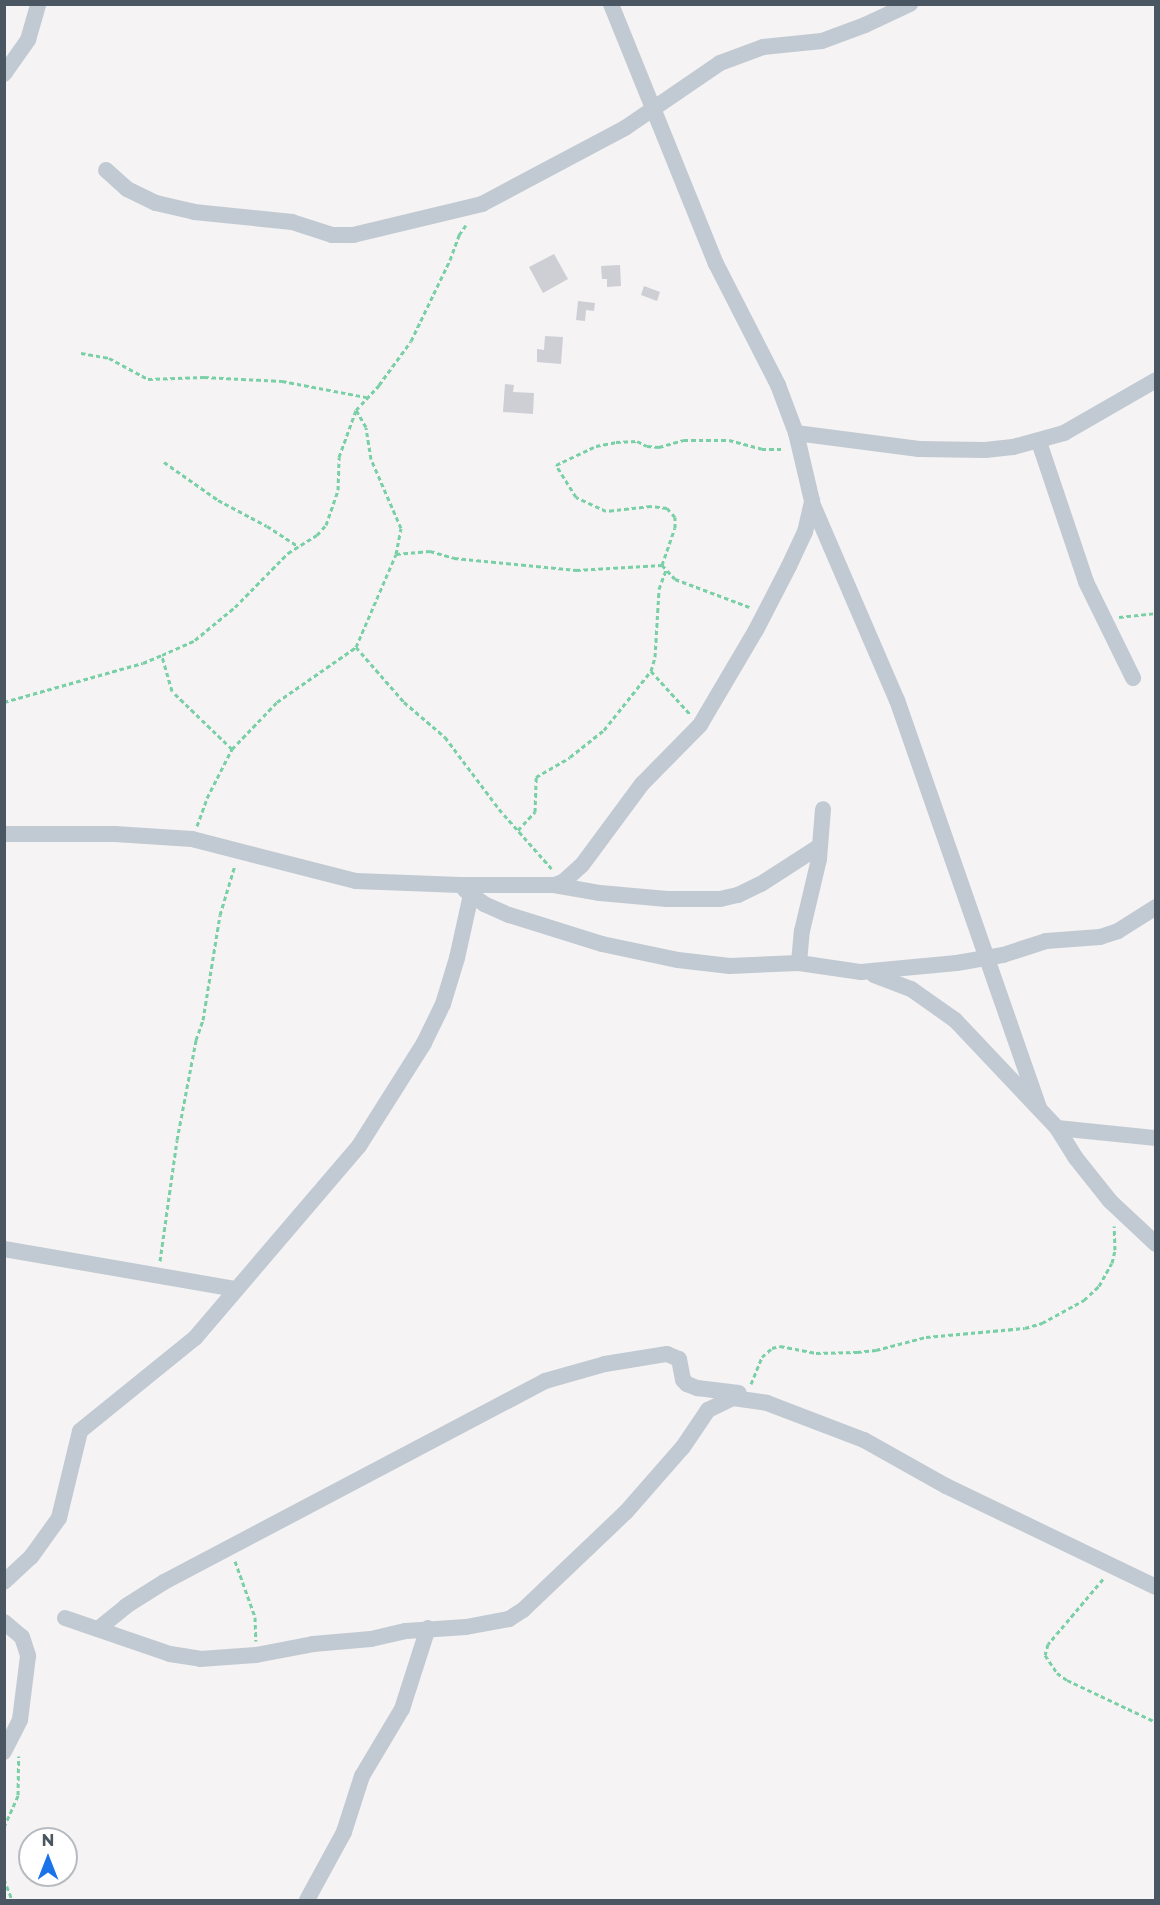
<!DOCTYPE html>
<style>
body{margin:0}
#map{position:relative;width:1160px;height:1905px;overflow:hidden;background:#f5f3f3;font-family:Montserrat,sans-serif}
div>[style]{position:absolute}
.building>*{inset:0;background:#cdcfd5}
.path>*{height:3px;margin-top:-1.5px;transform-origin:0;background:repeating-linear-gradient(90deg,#7ad0a6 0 4.5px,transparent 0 7.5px)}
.street>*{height:16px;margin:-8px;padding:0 8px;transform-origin:8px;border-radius:8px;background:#c1cad2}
span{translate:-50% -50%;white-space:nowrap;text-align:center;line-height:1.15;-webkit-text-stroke:4.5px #fff;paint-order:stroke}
.frame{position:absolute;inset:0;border:6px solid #4a5661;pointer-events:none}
.north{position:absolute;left:18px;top:1827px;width:60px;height:60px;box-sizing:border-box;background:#fff;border:2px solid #b7bbc0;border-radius:50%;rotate:0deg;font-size:16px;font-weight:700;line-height:24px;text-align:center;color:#4a5661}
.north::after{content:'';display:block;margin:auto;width:21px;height:27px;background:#1a73e8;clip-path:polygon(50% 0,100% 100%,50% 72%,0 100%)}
</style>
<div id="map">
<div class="building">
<div style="clip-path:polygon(554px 254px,568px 279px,543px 293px,529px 267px)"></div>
<div style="clip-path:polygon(620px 265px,621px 286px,607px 287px,607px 279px,602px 279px,601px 266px)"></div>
<div style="clip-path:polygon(644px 286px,660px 292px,657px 301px,641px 295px)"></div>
<div style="clip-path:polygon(578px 301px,595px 303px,594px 311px,586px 310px,585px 321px,576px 320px)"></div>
<div style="clip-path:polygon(545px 336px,563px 337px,561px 364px,537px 362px,537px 349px,544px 350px)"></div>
<div style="clip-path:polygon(505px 384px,514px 385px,513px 392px,534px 393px,533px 414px,503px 412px)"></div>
</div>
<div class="path">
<div style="left:81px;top:353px;width:28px;rotate:10deg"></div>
<div style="left:109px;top:358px;width:44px;rotate:28.3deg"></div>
<div style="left:148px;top:379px;width:56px;rotate:-2deg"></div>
<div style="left:204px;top:377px;width:78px;rotate:2.9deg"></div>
<div style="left:282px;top:381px;width:86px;rotate:10.8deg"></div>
<div style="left:164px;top:462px;width:66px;rotate:35.1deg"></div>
<div style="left:218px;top:500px;width:55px;rotate:28deg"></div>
<div style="left:267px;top:526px;width:38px;rotate:33deg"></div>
<div style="left:396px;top:554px;width:34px;rotate:-5deg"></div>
<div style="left:430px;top:551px;width:25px;rotate:16deg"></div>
<div style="left:454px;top:558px;width:123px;rotate:5.6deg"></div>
<div style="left:576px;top:570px;width:86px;rotate:-3.3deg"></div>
<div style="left:662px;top:565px;width:19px;rotate:47deg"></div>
<div style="left:675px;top:579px;width:82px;rotate:20.6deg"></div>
<div style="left:662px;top:565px;width:39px;rotate:-71deg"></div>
<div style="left:675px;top:528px;width:11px;rotate:-90deg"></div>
<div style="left:675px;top:517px;width:12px;rotate:-132deg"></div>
<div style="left:667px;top:508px;width:16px;rotate:-173deg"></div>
<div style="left:651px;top:506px;width:45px;rotate:173.7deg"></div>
<div style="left:606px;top:511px;width:33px;rotate:-155deg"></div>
<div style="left:576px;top:497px;width:38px;rotate:-122deg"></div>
<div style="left:556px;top:465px;width:44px;rotate:-25.4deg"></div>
<div style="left:596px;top:446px;width:20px;rotate:-11deg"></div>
<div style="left:616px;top:442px;width:21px;rotate:-3deg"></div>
<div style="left:637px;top:441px;width:11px;rotate:27deg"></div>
<div style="left:647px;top:446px;width:12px;rotate:5deg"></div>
<div style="left:659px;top:447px;width:26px;rotate:-16deg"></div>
<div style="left:684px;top:440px;width:45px"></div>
<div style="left:729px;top:440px;width:34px;rotate:15deg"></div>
<div style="left:762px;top:449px;width:22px"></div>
<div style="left:1119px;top:617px;width:37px;rotate:-6deg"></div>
<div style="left:356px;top:647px;width:73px;rotate:48.9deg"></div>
<div style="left:404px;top:702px;width:54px;rotate:40.5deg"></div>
<div style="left:445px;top:737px;width:90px;rotate:53.1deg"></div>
<div style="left:499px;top:809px;width:81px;rotate:48.5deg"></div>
<div style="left:651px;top:671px;width:58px;rotate:47.8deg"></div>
<div style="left:4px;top:702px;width:144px;rotate:-15.7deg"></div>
<div style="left:143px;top:663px;width:21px;rotate:-23deg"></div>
<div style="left:232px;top:749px;width:83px;rotate:-136deg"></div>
<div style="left:172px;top:691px;width:37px;rotate:-106deg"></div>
<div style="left:162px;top:655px;width:36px;rotate:-24deg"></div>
<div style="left:195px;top:640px;width:52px;rotate:-39.5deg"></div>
<div style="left:235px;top:607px;width:76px;rotate:-45.5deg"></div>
<div style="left:288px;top:553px;width:34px;rotate:-32deg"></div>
<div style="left:317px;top:535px;width:13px;rotate:-48deg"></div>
<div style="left:326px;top:525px;width:37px;rotate:-71deg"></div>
<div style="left:338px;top:490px;width:33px;rotate:-88deg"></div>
<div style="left:339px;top:457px;width:50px;rotate:-70.1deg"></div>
<div style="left:197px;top:826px;width:30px;rotate:-70deg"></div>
<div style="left:207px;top:798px;width:55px;rotate:-63deg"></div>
<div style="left:232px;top:749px;width:65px;rotate:-46.2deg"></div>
<div style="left:277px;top:702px;width:96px;rotate:-34.8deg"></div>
<div style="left:356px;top:647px;width:101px;rotate:-66.7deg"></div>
<div style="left:396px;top:554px;width:26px;rotate:-79deg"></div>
<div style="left:401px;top:528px;width:75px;rotate:-113.5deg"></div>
<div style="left:371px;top:459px;width:32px;rotate:-99deg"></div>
<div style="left:366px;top:427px;width:20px;rotate:-120deg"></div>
<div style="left:356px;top:410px;width:34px;rotate:-47deg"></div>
<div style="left:379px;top:385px;width:54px;rotate:-54deg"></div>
<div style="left:411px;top:341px;width:90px;rotate:-64.3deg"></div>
<div style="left:450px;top:260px;width:27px;rotate:-70deg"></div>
<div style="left:459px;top:235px;width:12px;rotate:-55deg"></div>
<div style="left:518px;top:830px;width:25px;rotate:-47deg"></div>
<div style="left:535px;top:812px;width:35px;rotate:-88deg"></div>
<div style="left:536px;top:777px;width:39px;rotate:-30deg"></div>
<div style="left:570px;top:757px;width:43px;rotate:-38.5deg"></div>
<div style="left:604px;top:730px;width:75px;rotate:-51.5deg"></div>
<div style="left:651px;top:671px;width:15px;rotate:-74deg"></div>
<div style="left:655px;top:657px;width:68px;rotate:-86.6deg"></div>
<div style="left:659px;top:589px;width:20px;rotate:-70deg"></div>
<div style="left:160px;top:1261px;width:122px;rotate:-82deg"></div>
<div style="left:177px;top:1140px;width:102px;rotate:-79.2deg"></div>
<div style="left:196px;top:1040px;width:21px;rotate:-71deg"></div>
<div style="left:203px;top:1020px;width:106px;rotate:-80.8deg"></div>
<div style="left:220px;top:915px;width:52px;rotate:-73.3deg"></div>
<div style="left:751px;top:1384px;width:29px;rotate:-68deg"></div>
<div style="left:762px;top:1357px;width:13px;rotate:-42deg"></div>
<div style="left:772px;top:1348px;width:8px;rotate:-14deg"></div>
<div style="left:780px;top:1346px;width:37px;rotate:11deg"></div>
<div style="left:816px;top:1353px;width:41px;rotate:-1.4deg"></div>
<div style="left:857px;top:1352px;width:19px;rotate:-6deg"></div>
<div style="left:876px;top:1350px;width:52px;rotate:-14.6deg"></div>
<div style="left:926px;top:1337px;width:99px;rotate:-5.2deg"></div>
<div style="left:1025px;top:1328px;width:18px;rotate:-16deg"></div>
<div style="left:1042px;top:1323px;width:48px;rotate:-28.7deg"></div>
<div style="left:1084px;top:1300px;width:21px;rotate:-43deg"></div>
<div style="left:1099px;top:1286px;width:26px;rotate:-61deg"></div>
<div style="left:1112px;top:1263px;width:13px;rotate:-77deg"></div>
<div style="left:1115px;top:1250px;width:24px;rotate:-92deg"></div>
<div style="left:235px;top:1561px;width:59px;rotate:70.3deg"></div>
<div style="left:255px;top:1617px;width:24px;rotate:88deg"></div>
<div style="left:1103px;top:1579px;width:85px;rotate:130.2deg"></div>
<div style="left:1048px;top:1644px;width:11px;rotate:105deg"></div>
<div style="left:1045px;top:1655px;width:22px;rotate:56deg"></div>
<div style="left:1057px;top:1673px;width:12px;rotate:35deg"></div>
<div style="left:1067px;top:1680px;width:98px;rotate:25.3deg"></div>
<div style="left:4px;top:1827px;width:35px;rotate:-66deg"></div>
<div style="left:18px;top:1795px;width:39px;rotate:-89deg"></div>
<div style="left:4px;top:1879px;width:22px;rotate:69deg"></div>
</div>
<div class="street">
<div style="left:4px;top:74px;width:42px;rotate:-54.8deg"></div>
<div style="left:28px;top:40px;width:37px;rotate:-74deg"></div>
<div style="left:106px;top:170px;width:28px;rotate:42deg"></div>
<div style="left:127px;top:189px;width:32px;rotate:26deg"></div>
<div style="left:156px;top:203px;width:39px;rotate:13deg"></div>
<div style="left:194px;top:212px;width:99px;rotate:5.8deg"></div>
<div style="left:292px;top:222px;width:42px;rotate:18deg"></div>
<div style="left:332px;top:235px;width:21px"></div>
<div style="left:353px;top:235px;width:133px;rotate:-13.5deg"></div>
<div style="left:482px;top:204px;width:162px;rotate:-28deg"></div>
<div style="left:625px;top:128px;width:115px;rotate:-34.4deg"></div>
<div style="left:720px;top:63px;width:46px;rotate:-20.4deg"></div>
<div style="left:763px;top:47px;width:59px;rotate:-5.8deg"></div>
<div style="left:822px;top:41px;width:46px;rotate:-20.4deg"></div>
<div style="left:865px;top:25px;width:50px;rotate:-25deg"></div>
<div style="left:796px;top:433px;width:124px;rotate:7.4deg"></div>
<div style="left:919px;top:449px;width:66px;rotate:0.9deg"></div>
<div style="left:985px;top:450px;width:28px;rotate:-6deg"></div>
<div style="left:1013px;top:447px;width:53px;rotate:-15.4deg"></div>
<div style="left:1064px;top:433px;width:106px;rotate:-29.9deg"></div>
<div style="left:1039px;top:442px;width:148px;rotate:71.4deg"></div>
<div style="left:1086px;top:582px;width:107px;rotate:63.9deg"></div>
<div style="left:812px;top:503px;width:215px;rotate:66.7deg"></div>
<div style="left:897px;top:700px;width:432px;rotate:70.8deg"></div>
<div style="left:4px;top:834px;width:111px"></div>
<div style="left:115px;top:834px;width:77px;rotate:3.7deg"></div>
<div style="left:192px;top:839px;width:169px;rotate:14.4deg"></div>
<div style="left:356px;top:881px;width:104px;rotate:2.2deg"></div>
<div style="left:460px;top:885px;width:94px"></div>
<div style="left:554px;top:885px;width:9px;rotate:-18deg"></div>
<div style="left:563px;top:882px;width:25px;rotate:-42deg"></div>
<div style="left:582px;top:865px;width:101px;rotate:-53.5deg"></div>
<div style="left:642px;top:784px;width:83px;rotate:-45.5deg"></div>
<div style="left:700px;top:725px;width:110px;rotate:-59.5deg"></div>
<div style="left:756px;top:630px;width:72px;rotate:-62.7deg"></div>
<div style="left:789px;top:566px;width:38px;rotate:-65deg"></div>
<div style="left:805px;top:532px;width:32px;rotate:-77deg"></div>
<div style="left:812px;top:501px;width:70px;rotate:-103.2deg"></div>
<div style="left:796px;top:433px;width:51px;rotate:-110.6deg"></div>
<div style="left:778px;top:385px;width:136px;rotate:-117.1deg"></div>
<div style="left:716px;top:264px;width:280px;rotate:-112deg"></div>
<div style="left:554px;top:885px;width:47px;rotate:9.9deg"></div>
<div style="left:600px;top:893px;width:67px;rotate:5.1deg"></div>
<div style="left:667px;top:899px;width:53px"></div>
<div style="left:720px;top:899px;width:18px;rotate:-13deg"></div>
<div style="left:738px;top:895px;width:25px;rotate:-26deg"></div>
<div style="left:761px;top:884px;width:70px;rotate:-32.8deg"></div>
<div style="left:465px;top:890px;width:24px;rotate:36deg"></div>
<div style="left:484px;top:904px;width:27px;rotate:24deg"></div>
<div style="left:509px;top:915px;width:97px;rotate:17.3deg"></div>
<div style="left:602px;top:944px;width:78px;rotate:11.9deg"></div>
<div style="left:678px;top:960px;width:52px;rotate:6.6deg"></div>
<div style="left:730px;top:966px;width:69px;rotate:-2.5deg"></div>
<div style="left:799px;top:963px;width:63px;rotate:8.3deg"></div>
<div style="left:861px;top:972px;width:96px;rotate:-5.4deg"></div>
<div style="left:957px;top:963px;width:47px;rotate:-9.9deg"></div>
<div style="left:1003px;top:955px;width:45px;rotate:-18deg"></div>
<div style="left:1046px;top:941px;width:54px;rotate:-4.2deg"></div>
<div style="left:1100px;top:937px;width:19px;rotate:-18deg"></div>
<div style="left:1118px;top:931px;width:45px;rotate:-32.3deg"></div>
<div style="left:799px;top:963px;width:32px;rotate:-85deg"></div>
<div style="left:802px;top:931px;width:74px;rotate:-76.7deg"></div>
<div style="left:819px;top:859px;width:50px;rotate:-85.4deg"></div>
<div style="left:874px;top:975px;width:40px;rotate:21deg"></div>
<div style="left:911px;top:989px;width:54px;rotate:35.2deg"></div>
<div style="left:955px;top:1020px;width:149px;rotate:46.6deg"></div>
<div style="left:1057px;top:1128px;width:34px;rotate:58deg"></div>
<div style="left:1075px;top:1157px;width:56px;rotate:51.5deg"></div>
<div style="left:1110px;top:1201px;width:63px;rotate:43.1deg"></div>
<div style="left:1057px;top:1128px;width:100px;rotate:5.8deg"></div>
<div style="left:4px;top:1249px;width:234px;rotate:9.8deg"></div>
<div style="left:4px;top:1582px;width:37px;rotate:-43deg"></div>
<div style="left:31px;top:1557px;width:48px;rotate:-54.3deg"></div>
<div style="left:59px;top:1518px;width:89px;rotate:-76.4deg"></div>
<div style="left:80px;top:1431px;width:148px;rotate:-39deg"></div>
<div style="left:195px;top:1338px;width:253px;rotate:-49.5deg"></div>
<div style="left:359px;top:1146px;width:122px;rotate:-57.7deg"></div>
<div style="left:424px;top:1043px;width:43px;rotate:-64deg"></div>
<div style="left:443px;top:1004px;width:48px;rotate:-73.1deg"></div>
<div style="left:457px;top:958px;width:65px;rotate:-77.5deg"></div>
<div style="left:65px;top:1618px;width:111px;rotate:18.9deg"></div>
<div style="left:170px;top:1654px;width:30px;rotate:9deg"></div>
<div style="left:200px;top:1659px;width:56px;rotate:-4.1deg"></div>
<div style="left:256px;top:1655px;width:58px;rotate:-10.9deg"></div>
<div style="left:313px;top:1644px;width:58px;rotate:-4.9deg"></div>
<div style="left:371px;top:1639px;width:36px;rotate:-13deg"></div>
<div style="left:406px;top:1631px;width:60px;rotate:-3.8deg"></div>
<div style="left:466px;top:1627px;width:44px;rotate:-10.5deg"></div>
<div style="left:509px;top:1619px;width:17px;rotate:-33deg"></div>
<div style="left:523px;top:1610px;width:142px;rotate:-43.6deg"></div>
<div style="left:626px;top:1512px;width:86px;rotate:-48.8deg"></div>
<div style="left:683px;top:1447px;width:45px;rotate:-56deg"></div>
<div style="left:708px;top:1410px;width:28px;rotate:-26deg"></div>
<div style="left:733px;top:1398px;width:34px;rotate:8deg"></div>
<div style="left:767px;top:1403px;width:104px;rotate:20.9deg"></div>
<div style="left:864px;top:1440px;width:94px;rotate:29.3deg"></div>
<div style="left:946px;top:1486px;width:233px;rotate:25.7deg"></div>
<div style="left:4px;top:1622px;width:23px;rotate:40deg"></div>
<div style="left:22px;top:1637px;width:20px;rotate:72deg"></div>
<div style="left:28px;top:1656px;width:64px;rotate:97.1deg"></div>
<div style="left:20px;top:1720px;width:36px;rotate:117deg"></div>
<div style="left:98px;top:1629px;width:36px;rotate:-39deg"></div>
<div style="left:126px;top:1606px;width:45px;rotate:-32.3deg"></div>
<div style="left:164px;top:1582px;width:431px;rotate:-27.8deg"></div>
<div style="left:545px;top:1381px;width:62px;rotate:-15.8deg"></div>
<div style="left:605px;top:1364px;width:63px;rotate:-9.2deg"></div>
<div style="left:667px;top:1354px;width:13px;rotate:23deg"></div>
<div style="left:679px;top:1359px;width:21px;rotate:79deg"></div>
<div style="left:683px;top:1380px;width:6px;rotate:45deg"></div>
<div style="left:687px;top:1384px;width:11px;rotate:22deg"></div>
<div style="left:697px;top:1388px;width:42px;rotate:6.8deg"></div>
<div style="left:307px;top:1900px;width:77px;rotate:-61.4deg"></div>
<div style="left:344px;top:1832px;width:59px;rotate:-72.2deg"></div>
<div style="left:362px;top:1776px;width:78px;rotate:-59.2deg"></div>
<div style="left:402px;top:1709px;width:85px;rotate:-72.2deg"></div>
</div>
<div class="frame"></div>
<div class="north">N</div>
</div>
